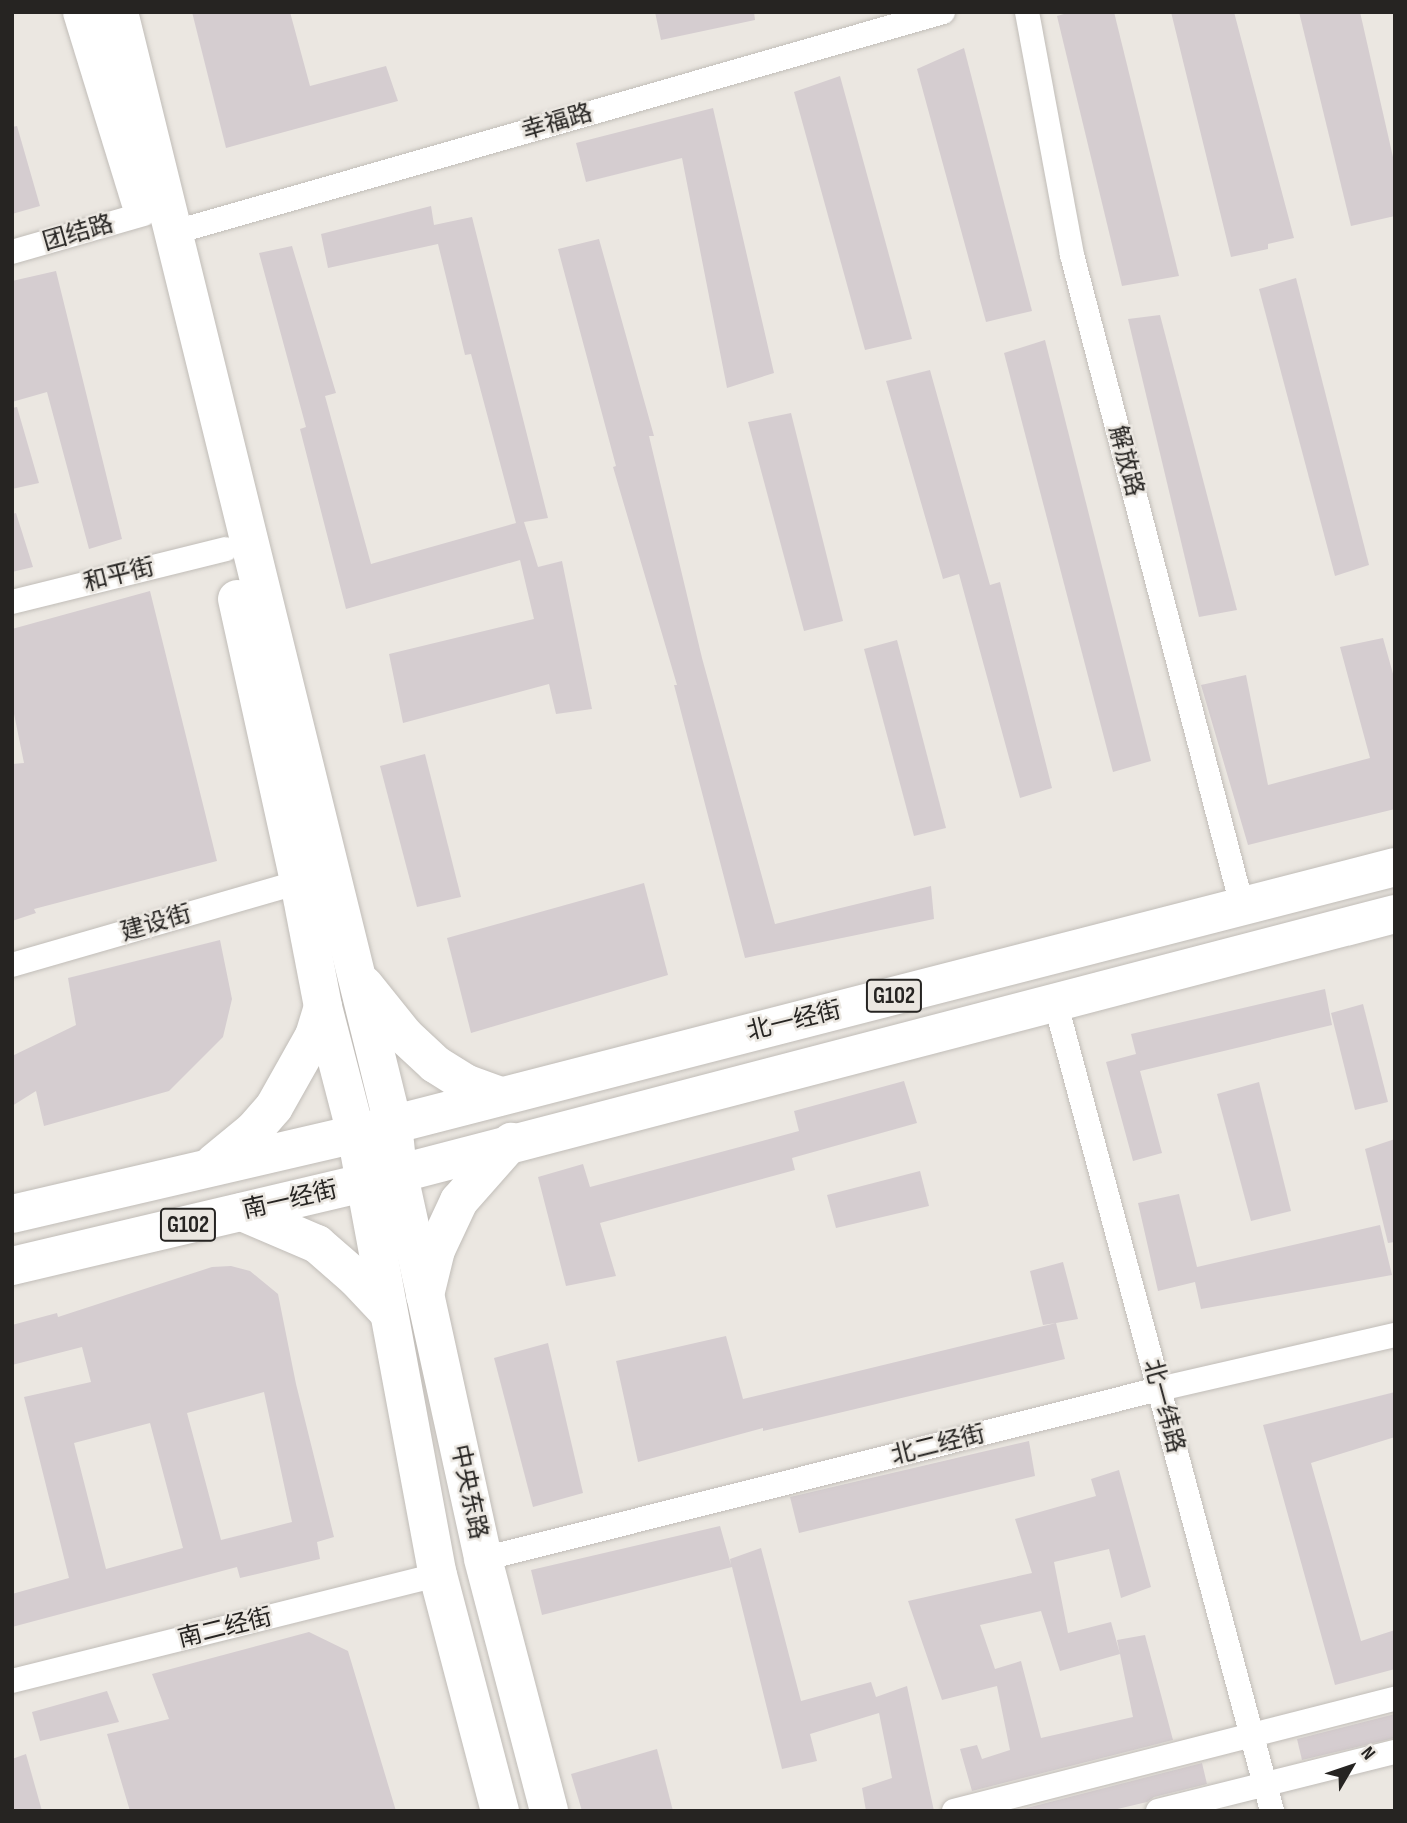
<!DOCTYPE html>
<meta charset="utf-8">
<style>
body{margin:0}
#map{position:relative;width:1407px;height:1823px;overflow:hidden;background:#ebe7e1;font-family:"Sofia Sans Condensed","Noto Sans SC",sans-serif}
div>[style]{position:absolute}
.building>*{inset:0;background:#d5cdd0}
.roads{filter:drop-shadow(0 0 2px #c1bdb8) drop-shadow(0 0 2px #c1bdb8)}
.minor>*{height:24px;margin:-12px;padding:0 12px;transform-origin:12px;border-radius:12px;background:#fff}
.primary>*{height:38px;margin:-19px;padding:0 19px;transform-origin:19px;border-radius:19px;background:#fff}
.trunk>*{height:38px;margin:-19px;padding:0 19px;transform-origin:19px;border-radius:19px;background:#fff}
span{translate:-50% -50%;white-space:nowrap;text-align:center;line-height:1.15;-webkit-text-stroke:5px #ebe7e1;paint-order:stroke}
.shield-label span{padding:2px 5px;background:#ebe7e1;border:2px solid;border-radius:5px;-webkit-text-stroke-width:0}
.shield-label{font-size:23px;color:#262422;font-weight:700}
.street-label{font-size:24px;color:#262422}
.frame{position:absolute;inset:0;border:14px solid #262422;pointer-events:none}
.north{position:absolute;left:1316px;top:1732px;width:70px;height:70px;-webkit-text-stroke:5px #ebe7e1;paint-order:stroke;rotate:51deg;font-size:19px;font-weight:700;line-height:28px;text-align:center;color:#262422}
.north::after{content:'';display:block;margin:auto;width:24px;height:32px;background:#262422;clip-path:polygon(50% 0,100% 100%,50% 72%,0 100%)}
</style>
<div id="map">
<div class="building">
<div style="clip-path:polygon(192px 12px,290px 12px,310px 86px,386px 66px,398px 101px,226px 148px)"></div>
<div style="clip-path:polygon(655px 12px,754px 12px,755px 20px,661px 40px)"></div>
<div style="clip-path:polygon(1071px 12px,1114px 12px,1179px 276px,1122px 286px,1057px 16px)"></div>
<div style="clip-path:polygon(1171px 12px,1234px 12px,1294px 238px,1268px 244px,1268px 249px,1231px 257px)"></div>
<div style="clip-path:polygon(1299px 12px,1360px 12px,1395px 166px,1395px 216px,1351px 226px)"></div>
<div style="clip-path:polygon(964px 48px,1032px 311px,986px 322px,917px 69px)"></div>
<div style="clip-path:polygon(840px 76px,912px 339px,865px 350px,794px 92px)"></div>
<div style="clip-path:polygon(713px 108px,774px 373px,727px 388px,682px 158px,586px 182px,576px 143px)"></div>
<div style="clip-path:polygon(17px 126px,40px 206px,12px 214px,12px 127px)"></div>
<div style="clip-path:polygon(431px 206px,434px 225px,472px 217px,548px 518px,524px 522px,538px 567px,562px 561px,592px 709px,556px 714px,549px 684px,403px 723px,389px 654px,534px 619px,520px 560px,346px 609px,300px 429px,306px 427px,259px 253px,292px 246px,336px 393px,325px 396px,371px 564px,516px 523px,471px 354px,465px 355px,438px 244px,328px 268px,321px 234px)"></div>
<div style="clip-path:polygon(599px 239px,654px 436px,649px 436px,702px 658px,775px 924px,931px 886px,934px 919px,745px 958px,674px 685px,677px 685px,613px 467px,616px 466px,558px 249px)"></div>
<div style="clip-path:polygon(56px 271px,122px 539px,89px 549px,47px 392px,12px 402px,12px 281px)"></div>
<div style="clip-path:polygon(1296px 278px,1369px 565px,1335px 576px,1259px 289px)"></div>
<div style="clip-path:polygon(1160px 315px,1237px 610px,1199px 617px,1128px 319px)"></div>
<div style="clip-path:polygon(1045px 340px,1151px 761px,1113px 772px,1004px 353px)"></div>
<div style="clip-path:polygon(930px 370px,990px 585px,1000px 582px,1052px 788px,1020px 798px,959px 574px,943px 579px,886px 381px)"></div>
<div style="clip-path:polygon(17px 407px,39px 483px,12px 489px,12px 408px)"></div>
<div style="clip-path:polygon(791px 413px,843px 621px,804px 631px,748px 422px)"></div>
<div style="clip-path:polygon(16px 513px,33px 567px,12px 572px,12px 514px)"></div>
<div style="clip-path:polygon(150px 591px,217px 861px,34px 909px,36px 913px,12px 921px,12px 764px,24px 763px,12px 704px,12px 629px)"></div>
<div style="clip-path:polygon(1383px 638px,1395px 681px,1395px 809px,1248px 845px,1201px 685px,1246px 675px,1268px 785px,1370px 758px,1340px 647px)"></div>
<div style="clip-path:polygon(897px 640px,946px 828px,914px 836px,864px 649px)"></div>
<div style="clip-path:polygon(425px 754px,461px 897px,417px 907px,380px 766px)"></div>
<div style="clip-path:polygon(644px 883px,668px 975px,471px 1033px,447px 938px)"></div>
<div style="clip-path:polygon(220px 940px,232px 999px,223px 1037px,169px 1091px,44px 1126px,36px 1091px,12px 1106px,12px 1056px,76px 1025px,68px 978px)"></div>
<div style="clip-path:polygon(1325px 989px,1332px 1025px,1140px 1071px,1162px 1153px,1133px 1161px,1106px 1062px,1136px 1054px,1131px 1034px)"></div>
<div style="clip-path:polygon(1363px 1004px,1388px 1102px,1355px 1110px,1331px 1013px)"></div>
<div style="clip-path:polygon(904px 1081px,917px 1123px,792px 1158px,795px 1170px,600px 1223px,616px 1276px,566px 1286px,538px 1177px,583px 1164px,590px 1187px,799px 1131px,794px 1111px)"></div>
<div style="clip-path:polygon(1259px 1082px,1291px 1211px,1251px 1221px,1217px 1094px)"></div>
<div style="clip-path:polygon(1395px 1139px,1395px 1242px,1388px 1243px,1365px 1149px)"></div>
<div style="clip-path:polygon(920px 1171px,929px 1206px,836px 1228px,827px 1195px)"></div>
<div style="clip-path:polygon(1179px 1194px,1197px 1267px,1380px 1225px,1392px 1275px,1201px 1309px,1195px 1282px,1158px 1291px,1138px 1203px)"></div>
<div style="clip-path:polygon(1063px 1262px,1078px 1319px,1056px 1323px,1065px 1359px,763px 1431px,763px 1428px,638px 1462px,616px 1361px,726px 1336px,743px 1399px,1056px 1323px,1043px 1325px,1030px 1271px)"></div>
<div style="clip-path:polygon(evenodd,231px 1266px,250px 1271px,278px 1294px,296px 1384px,334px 1537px,317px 1542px,320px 1559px,240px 1578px,237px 1567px,12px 1627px,12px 1594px,69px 1578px,24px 1397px,91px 1382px,82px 1347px,12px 1365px,12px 1325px,57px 1313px,58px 1317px,212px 1267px,231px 1266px,264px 1392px,292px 1522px,221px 1540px,187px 1413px,264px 1392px,231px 1266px,150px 1423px,183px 1548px,106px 1569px,74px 1443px,150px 1423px)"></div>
<div style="clip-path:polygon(548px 1343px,583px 1493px,533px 1507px,494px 1358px)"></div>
<div style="clip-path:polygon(1395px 1392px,1395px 1437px,1311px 1463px,1361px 1641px,1395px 1630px,1395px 1669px,1335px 1685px,1263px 1425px)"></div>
<div style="clip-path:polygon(1029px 1441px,1035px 1476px,799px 1533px,790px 1497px)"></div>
<div style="clip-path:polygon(evenodd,1119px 1470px,1151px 1587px,1121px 1598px,1109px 1549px,1054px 1562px,1068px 1633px,1111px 1622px,1120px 1654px,1117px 1640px,1145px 1635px,1173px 1740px,972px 1791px,960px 1749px,977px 1745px,982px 1759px,1010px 1750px,997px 1686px,942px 1700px,908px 1601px,1032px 1573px,1015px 1519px,1096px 1496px,1091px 1479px,1119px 1470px,1041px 1611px,1060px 1671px,1120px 1654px,1133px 1717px,1041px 1738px,1021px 1661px,995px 1669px,980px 1625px,1041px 1611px)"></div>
<div style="clip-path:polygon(720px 1526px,731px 1565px,730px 1559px,761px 1548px,801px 1701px,871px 1682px,876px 1697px,907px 1686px,934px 1811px,866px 1811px,862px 1788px,892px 1778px,879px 1713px,810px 1734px,817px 1761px,782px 1769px,732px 1567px,542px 1615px,531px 1570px)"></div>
<div style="clip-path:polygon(309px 1632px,348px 1651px,396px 1811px,130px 1811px,107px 1734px,169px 1719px,152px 1674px)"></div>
<div style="clip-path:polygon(107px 1691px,119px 1722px,40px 1741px,32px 1712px)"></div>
<div style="clip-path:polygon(1395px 1714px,1395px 1738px,1302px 1760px,1297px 1739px)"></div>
<div style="clip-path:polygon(657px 1749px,673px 1811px,582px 1811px,571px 1774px)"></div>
<div style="clip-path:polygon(26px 1754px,42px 1811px,12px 1811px,12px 1759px)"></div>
<div style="clip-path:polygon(1202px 1763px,1207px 1784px,1154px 1797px,1147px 1802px,1109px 1811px,1015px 1811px)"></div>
</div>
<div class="roads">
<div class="minor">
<div style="left:1027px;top:12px;width:247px;rotate:79.5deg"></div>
<div style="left:1072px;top:255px;width:673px;rotate:75.36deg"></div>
<div style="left:172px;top:233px;width:802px;rotate:-15.99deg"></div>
<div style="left:12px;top:252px;width:137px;rotate:-16.1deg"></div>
<div style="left:12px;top:602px;width:220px;rotate:-13.9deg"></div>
<div style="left:12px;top:965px;width:299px;rotate:-16.1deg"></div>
<div style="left:1055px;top:1001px;width:839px;rotate:75deg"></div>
<div style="left:483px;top:1559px;width:697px;rotate:-14.12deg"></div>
<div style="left:1159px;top:1389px;width:242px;rotate:-12.9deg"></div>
<div style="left:12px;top:1681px;width:439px;rotate:-14deg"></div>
<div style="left:954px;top:1811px;width:455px;rotate:-14.3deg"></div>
<div style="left:1158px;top:1811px;width:244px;rotate:-14deg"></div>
</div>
<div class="primary">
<div style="left:82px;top:12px;width:198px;rotate:72.9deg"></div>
<div style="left:119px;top:12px;width:1145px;rotate:76.16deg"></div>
<div style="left:393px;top:1124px;width:47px;rotate:83.9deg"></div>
<div style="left:398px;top:1171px;width:397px;rotate:77.6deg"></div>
<div style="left:483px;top:1559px;width:260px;rotate:75.3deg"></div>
<div style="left:237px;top:599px;width:290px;rotate:77.6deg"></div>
<div style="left:299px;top:882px;width:127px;rotate:79.1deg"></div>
<div style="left:323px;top:1007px;width:131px;rotate:75.4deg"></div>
<div style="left:356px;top:1134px;width:449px;rotate:79.5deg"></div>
<div style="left:438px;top:1575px;width:244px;rotate:75.3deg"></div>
<div style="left:364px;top:985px;width:65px;rotate:51.2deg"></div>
<div style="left:405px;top:1036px;width:41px;rotate:43deg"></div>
<div style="left:435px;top:1064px;width:36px;rotate:32deg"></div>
<div style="left:465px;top:1083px;width:38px;rotate:20deg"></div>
<div style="left:242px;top:1212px;width:82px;rotate:23.1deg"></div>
<div style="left:317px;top:1244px;width:52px;rotate:41.1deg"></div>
<div style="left:356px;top:1278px;width:47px;rotate:46.7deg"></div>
</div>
<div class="trunk">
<div style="left:214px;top:1163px;width:52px;rotate:-39.5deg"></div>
<div style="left:254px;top:1130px;width:30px;rotate:-49deg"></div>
<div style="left:274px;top:1107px;width:81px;rotate:-60.6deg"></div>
<div style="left:314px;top:1036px;width:30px;rotate:-73deg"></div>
<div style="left:12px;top:1214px;width:353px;rotate:-13.1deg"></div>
<div style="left:356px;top:1134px;width:1073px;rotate:-14.41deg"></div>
<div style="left:12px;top:1266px;width:361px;rotate:-13.3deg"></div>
<div style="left:363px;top:1183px;width:1066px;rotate:-14.61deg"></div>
<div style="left:425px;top:1295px;width:46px;rotate:-76.3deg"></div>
<div style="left:436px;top:1250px;width:54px;rotate:-64.9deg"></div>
<div style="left:459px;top:1201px;width:79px;rotate:-48.6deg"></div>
</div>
</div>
<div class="shield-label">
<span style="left:894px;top:996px">G102</span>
<span style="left:188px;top:1225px">G102</span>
</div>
<div class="street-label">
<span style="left:557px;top:122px;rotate:-16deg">幸福路</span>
<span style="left:78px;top:233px;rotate:-16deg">团结路</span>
<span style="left:1126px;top:461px;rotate:75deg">解放路</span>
<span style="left:119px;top:575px;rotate:-14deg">和平街</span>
<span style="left:156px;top:923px;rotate:-16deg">建设街</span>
<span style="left:794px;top:1021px;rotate:-14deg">北一经街</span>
<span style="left:290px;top:1200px;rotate:-13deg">南一经街</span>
<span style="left:1164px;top:1406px;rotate:75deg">北一纬路</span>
<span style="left:938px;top:1445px;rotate:-14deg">北二经街</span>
<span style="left:469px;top:1492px;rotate:78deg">中央东路</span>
<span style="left:225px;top:1628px;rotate:-14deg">南二经街</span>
</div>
<div class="frame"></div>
<div class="north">N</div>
</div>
